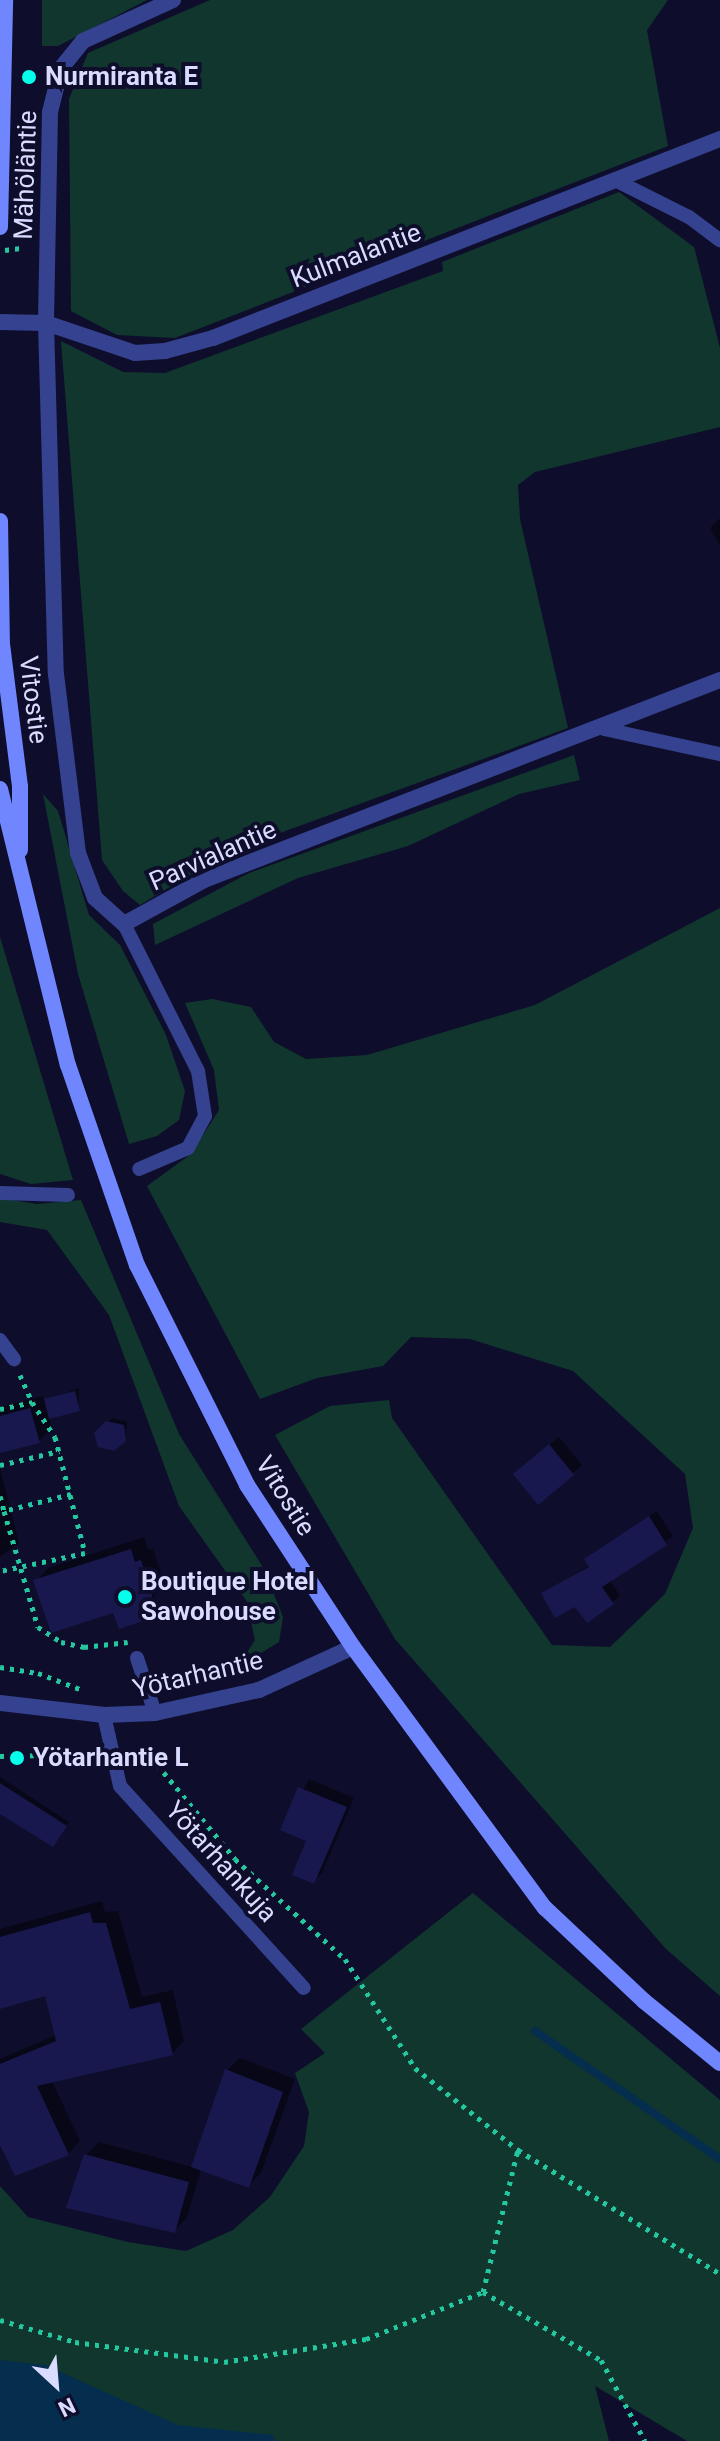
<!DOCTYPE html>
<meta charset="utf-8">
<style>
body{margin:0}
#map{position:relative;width:720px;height:2441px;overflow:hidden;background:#0e0e2c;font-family:Roboto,sans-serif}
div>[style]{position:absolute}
.green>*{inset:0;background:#10362e}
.water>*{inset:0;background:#052d4e}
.shadow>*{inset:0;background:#0007}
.stream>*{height:8px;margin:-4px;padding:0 4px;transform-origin:4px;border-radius:4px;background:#052d4e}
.building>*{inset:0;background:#19184e}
.path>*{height:5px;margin-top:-2.5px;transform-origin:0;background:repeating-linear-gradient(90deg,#24c8a0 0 4px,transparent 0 10px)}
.service>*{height:14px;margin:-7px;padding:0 7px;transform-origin:7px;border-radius:7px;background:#35428f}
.minor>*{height:16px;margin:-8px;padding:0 8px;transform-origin:8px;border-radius:8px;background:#35428f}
.tertiary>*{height:16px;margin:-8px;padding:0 8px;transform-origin:8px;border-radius:8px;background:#35428f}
.secondary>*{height:16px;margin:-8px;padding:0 8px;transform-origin:8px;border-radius:8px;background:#7086ff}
.dots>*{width:22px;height:22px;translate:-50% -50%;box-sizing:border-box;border:4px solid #0e0e2c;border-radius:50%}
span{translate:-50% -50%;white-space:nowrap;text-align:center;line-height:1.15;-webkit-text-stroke:8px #0e0e2c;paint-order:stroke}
.poi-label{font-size:26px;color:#d9dbff;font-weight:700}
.left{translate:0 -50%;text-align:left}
.street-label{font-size:26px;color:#d9dbff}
.north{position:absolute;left:16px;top:2345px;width:80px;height:80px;-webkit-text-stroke:6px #0e0e2c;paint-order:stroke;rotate:154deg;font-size:22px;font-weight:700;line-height:32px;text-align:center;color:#d9dbff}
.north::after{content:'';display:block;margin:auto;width:28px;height:36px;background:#d9dbff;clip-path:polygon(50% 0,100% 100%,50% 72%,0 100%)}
</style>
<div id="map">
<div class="green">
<div style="clip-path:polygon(42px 0,147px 0,58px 46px,42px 46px)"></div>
<div style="clip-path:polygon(210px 0,668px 0,647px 30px,668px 146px,175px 338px,117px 335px,71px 311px,69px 99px,88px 53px)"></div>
<div style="clip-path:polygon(619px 192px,694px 247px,720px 348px,720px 427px,535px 472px,518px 485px,520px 519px,568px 728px,228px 852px,140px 905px,123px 891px,102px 860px,61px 341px,123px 372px,165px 373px,443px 271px,442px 262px)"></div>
<div style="clip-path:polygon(574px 755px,580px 780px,519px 794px,408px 846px,298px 878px,155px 945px,153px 924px,249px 873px)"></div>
<div style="clip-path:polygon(43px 794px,58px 811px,89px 915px,120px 945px,166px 1035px,185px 1091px,179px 1120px,157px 1136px,129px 1144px,78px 974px)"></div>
<div style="clip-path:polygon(720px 908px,720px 1996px,666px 1949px,395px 1639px,275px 1435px,330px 1406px,389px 1400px,392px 1418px,552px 1645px,610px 1647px,665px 1594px,693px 1528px,685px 1474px,573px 1371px,470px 1339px,411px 1337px,383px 1366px,317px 1378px,260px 1399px,147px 1186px,191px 1154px,219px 1110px,214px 1070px,185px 1003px,212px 999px,251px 1007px,274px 1042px,306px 1059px,367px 1055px,535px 1005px)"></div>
<div style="clip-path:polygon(0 937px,73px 1180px,31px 1184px,0 1174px)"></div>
<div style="clip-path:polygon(0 1198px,37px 1204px,81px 1200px,179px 1434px,264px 1569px,283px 1617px,279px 1642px,237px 1668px,255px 1640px,246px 1600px,179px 1506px,109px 1315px,47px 1230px,0 1222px)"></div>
<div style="clip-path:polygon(473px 1893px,720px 2100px,720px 2441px,687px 2441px,595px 2386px,609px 2441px,0 2441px,0 2186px,28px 2217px,128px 2242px,186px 2251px,233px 2230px,270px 2197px,304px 2146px,309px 2112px,295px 2073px,325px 2053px,301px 2029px)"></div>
</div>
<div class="water">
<div style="clip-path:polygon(0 2360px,45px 2365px,178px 2425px,273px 2435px,275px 2441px,0 2441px)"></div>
</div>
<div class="shadow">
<div style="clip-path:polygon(720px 518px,720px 546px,710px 528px)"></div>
<div style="clip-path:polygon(79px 1388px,79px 1410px,49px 1417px,52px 1428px,39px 1441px,0 1451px,0 1407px,43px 1396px,44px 1401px)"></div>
<div style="clip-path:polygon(112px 1418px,127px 1422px,125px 1440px,96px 1433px)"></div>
<div style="clip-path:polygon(559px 1437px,582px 1465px,539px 1502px,524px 1466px)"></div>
<div style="clip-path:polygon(0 1468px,19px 1543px,0 1557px)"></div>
<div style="clip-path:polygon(657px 1511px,673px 1536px,609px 1580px,620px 1595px,613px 1602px,588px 1620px,576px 1604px,544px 1594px,590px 1565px,587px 1559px,594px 1552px)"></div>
<div style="clip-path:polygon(144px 1537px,148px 1550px,153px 1549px,165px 1584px,154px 1595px,158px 1606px,145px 1618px,36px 1581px,48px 1568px)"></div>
<div style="clip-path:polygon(0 1777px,69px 1822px,57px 1841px,0 1811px)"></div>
<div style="clip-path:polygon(309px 1779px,354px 1798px,322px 1873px,313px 1882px,309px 1840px,282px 1829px)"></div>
<div style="clip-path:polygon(102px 1901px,105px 1912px,118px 1911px,142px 1997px,173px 1990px,184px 2041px,172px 2054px,52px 2081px,80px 2141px,68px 2154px,0 2141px,0 2059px,56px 2035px,47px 1993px,0 2007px,0 1929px)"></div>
<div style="clip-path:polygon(240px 2058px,295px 2079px,261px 2173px,248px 2186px,201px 2169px,187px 2218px,174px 2231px,86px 2155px,99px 2142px,193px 2167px,227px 2070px)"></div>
</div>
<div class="stream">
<div style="left:535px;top:2031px;width:225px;rotate:34.7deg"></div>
</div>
<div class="building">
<div style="clip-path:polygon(75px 1391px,80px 1411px,49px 1419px,44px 1399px)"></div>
<div style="clip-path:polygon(30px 1408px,40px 1443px,0 1453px,0 1416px)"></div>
<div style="clip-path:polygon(106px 1421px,124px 1425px,126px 1441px,114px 1451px,98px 1447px,94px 1433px)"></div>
<div style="clip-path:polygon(549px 1444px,574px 1475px,538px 1505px,513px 1474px)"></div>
<div style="clip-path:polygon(649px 1516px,667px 1545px,602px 1587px,614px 1604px,587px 1623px,575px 1607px,555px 1618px,541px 1593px,589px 1567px,584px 1559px)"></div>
<div style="clip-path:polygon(131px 1549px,135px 1562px,141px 1560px,153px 1599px,140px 1603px,146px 1620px,119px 1629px,113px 1613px,51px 1633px,33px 1580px)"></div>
<div style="clip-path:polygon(0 1783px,67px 1826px,53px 1847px,0 1814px)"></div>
<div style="clip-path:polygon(298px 1787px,347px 1807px,314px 1884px,292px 1875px,306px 1841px,280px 1830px)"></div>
<div style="clip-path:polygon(90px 1912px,93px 1923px,106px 1923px,130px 2009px,160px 2002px,173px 2055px,37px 2086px,69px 2155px,15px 2176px,0 2145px,0 2064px,56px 2041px,45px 1996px,0 2009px,0 1937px)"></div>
<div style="clip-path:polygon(225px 2069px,283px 2092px,249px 2188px,191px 2167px)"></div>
<div style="clip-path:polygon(84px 2154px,189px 2182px,175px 2233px,66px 2208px)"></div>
</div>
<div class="path">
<div style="left:5px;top:250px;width:16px;rotate:-7deg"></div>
<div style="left:20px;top:1375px;width:30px;rotate:66deg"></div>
<div style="left:0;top:1409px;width:33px;rotate:-12deg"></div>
<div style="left:32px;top:1402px;width:42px;rotate:56.7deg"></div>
<div style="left:55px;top:1437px;width:120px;rotate:75.5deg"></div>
<div style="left:85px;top:1553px;width:87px;rotate:168deg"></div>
<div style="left:0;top:1465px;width:61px;rotate:-13.3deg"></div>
<div style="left:71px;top:1494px;width:69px;rotate:165.8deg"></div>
<div style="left:4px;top:1511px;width:121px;rotate:73.7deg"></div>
<div style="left:38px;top:1627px;width:27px;rotate:33deg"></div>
<div style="left:61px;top:1642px;width:24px;rotate:12deg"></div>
<div style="left:84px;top:1647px;width:44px;rotate:-6.5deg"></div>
<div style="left:0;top:1496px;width:16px;rotate:75deg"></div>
<div style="left:0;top:1667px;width:38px;rotate:9deg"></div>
<div style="left:38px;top:1673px;width:45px;rotate:20.9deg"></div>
<div style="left:129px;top:1750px;width:23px;rotate:18deg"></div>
<div style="left:151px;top:1757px;width:132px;rotate:50.5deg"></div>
<div style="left:235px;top:1859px;width:149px;rotate:42.3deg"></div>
<div style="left:345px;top:1959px;width:130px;rotate:57.3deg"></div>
<div style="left:415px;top:2068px;width:132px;rotate:38.5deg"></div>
<div style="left:518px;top:2150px;width:237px;rotate:31.5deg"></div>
<div style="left:0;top:1756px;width:96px;rotate:-1.2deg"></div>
<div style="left:483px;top:2292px;width:136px;rotate:30deg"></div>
<div style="left:601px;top:2360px;width:92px;rotate:61.5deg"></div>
<div style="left:0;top:2320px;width:78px;rotate:16.3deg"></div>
<div style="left:75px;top:2342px;width:150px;rotate:7.6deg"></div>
<div style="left:224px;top:2362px;width:144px;rotate:-9.2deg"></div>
<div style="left:366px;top:2339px;width:126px;rotate:-21.9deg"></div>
<div style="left:483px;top:2292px;width:146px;rotate:-76.2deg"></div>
</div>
<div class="service">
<div style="left:615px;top:180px;width:83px;rotate:26.6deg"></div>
<div style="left:689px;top:217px;width:39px;rotate:37deg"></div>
<div style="left:604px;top:729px;width:119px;rotate:12.2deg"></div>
<div style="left:124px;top:924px;width:165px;rotate:63.3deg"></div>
<div style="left:198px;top:1071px;width:46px;rotate:81.2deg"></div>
<div style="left:205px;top:1116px;width:36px;rotate:118deg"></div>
<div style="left:188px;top:1148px;width:53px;rotate:156.8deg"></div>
<div style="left:0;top:1193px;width:68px;rotate:1.7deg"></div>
<div style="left:0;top:1340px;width:24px;rotate:54deg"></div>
<div style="left:137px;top:1658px;width:58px;rotate:71.9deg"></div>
<div style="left:104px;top:1715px;width:73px;rotate:77.3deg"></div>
<div style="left:120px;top:1786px;width:273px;rotate:47.7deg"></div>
</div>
<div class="minor">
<div style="left:173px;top:0;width:99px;rotate:155.5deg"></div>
<div style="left:83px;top:41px;width:35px;rotate:129deg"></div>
<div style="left:61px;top:68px;width:45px;rotate:104deg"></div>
<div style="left:50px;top:112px;width:211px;rotate:91.1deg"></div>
<div style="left:46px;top:323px;width:351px;rotate:88.4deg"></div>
<div style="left:56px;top:674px;width:180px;rotate:83deg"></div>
<div style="left:78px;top:853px;width:48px;rotate:69.3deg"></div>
<div style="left:95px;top:898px;width:39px;rotate:42deg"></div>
<div style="left:124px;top:924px;width:91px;rotate:-28.8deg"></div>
<div style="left:204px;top:880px;width:553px;rotate:-21.19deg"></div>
<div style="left:0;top:322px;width:46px;rotate:1.2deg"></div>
<div style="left:46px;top:323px;width:94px;rotate:18.6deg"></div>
<div style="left:135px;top:353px;width:30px;rotate:-4deg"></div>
<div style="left:165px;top:351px;width:50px;rotate:-15.2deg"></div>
<div style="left:213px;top:338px;width:545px;rotate:-21.43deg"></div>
</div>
<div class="tertiary">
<div style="left:0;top:1703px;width:105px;rotate:6.6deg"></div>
<div style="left:104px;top:1715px;width:51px;rotate:-2.2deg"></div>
<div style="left:155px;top:1713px;width:107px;rotate:-12.5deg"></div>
<div style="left:259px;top:1690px;width:103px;rotate:-24.6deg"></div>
</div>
<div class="secondary">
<div style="left:0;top:227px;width:227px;rotate:-88.7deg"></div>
<div style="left:0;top:521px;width:123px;rotate:89.1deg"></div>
<div style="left:2px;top:644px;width:144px;rotate:82.8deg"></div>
<div style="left:20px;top:787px;width:63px;rotate:90deg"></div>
<div style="left:0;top:789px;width:284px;rotate:76.2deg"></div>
<div style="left:68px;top:1065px;width:212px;rotate:71deg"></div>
<div style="left:137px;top:1265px;width:246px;rotate:63.4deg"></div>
<div style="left:247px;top:1485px;width:194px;rotate:56.8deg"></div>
<div style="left:353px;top:1647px;width:324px;rotate:53.7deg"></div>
<div style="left:545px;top:1908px;width:136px;rotate:43.2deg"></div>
<div style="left:644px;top:2001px;width:98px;rotate:39.2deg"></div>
</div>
<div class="dots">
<div style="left:29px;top:77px;background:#05ffea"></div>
<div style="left:125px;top:1597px;background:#05ffea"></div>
<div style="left:17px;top:1758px;background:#05ffea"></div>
</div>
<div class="poi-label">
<span class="left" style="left:45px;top:77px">Nurmiranta E</span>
<span class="left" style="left:141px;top:1597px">Boutique Hotel<br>Sawohouse</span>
<span class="left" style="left:33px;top:1758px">Yötarhantie L</span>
</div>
<div class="street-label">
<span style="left:26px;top:175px;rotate:-88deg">Mähöläntie</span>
<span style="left:356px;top:256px;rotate:-21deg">Kulmalantie</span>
<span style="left:33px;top:700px;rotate:83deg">Vitostie</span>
<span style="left:213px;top:856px;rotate:-24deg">Parvialantie</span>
<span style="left:285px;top:1496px;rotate:58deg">Vitostie</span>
<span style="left:198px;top:1675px;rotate:-13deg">Yötarhantie</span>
<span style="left:221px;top:1862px;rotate:48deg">Yötarhankuja</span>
</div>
<div class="north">N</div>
</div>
